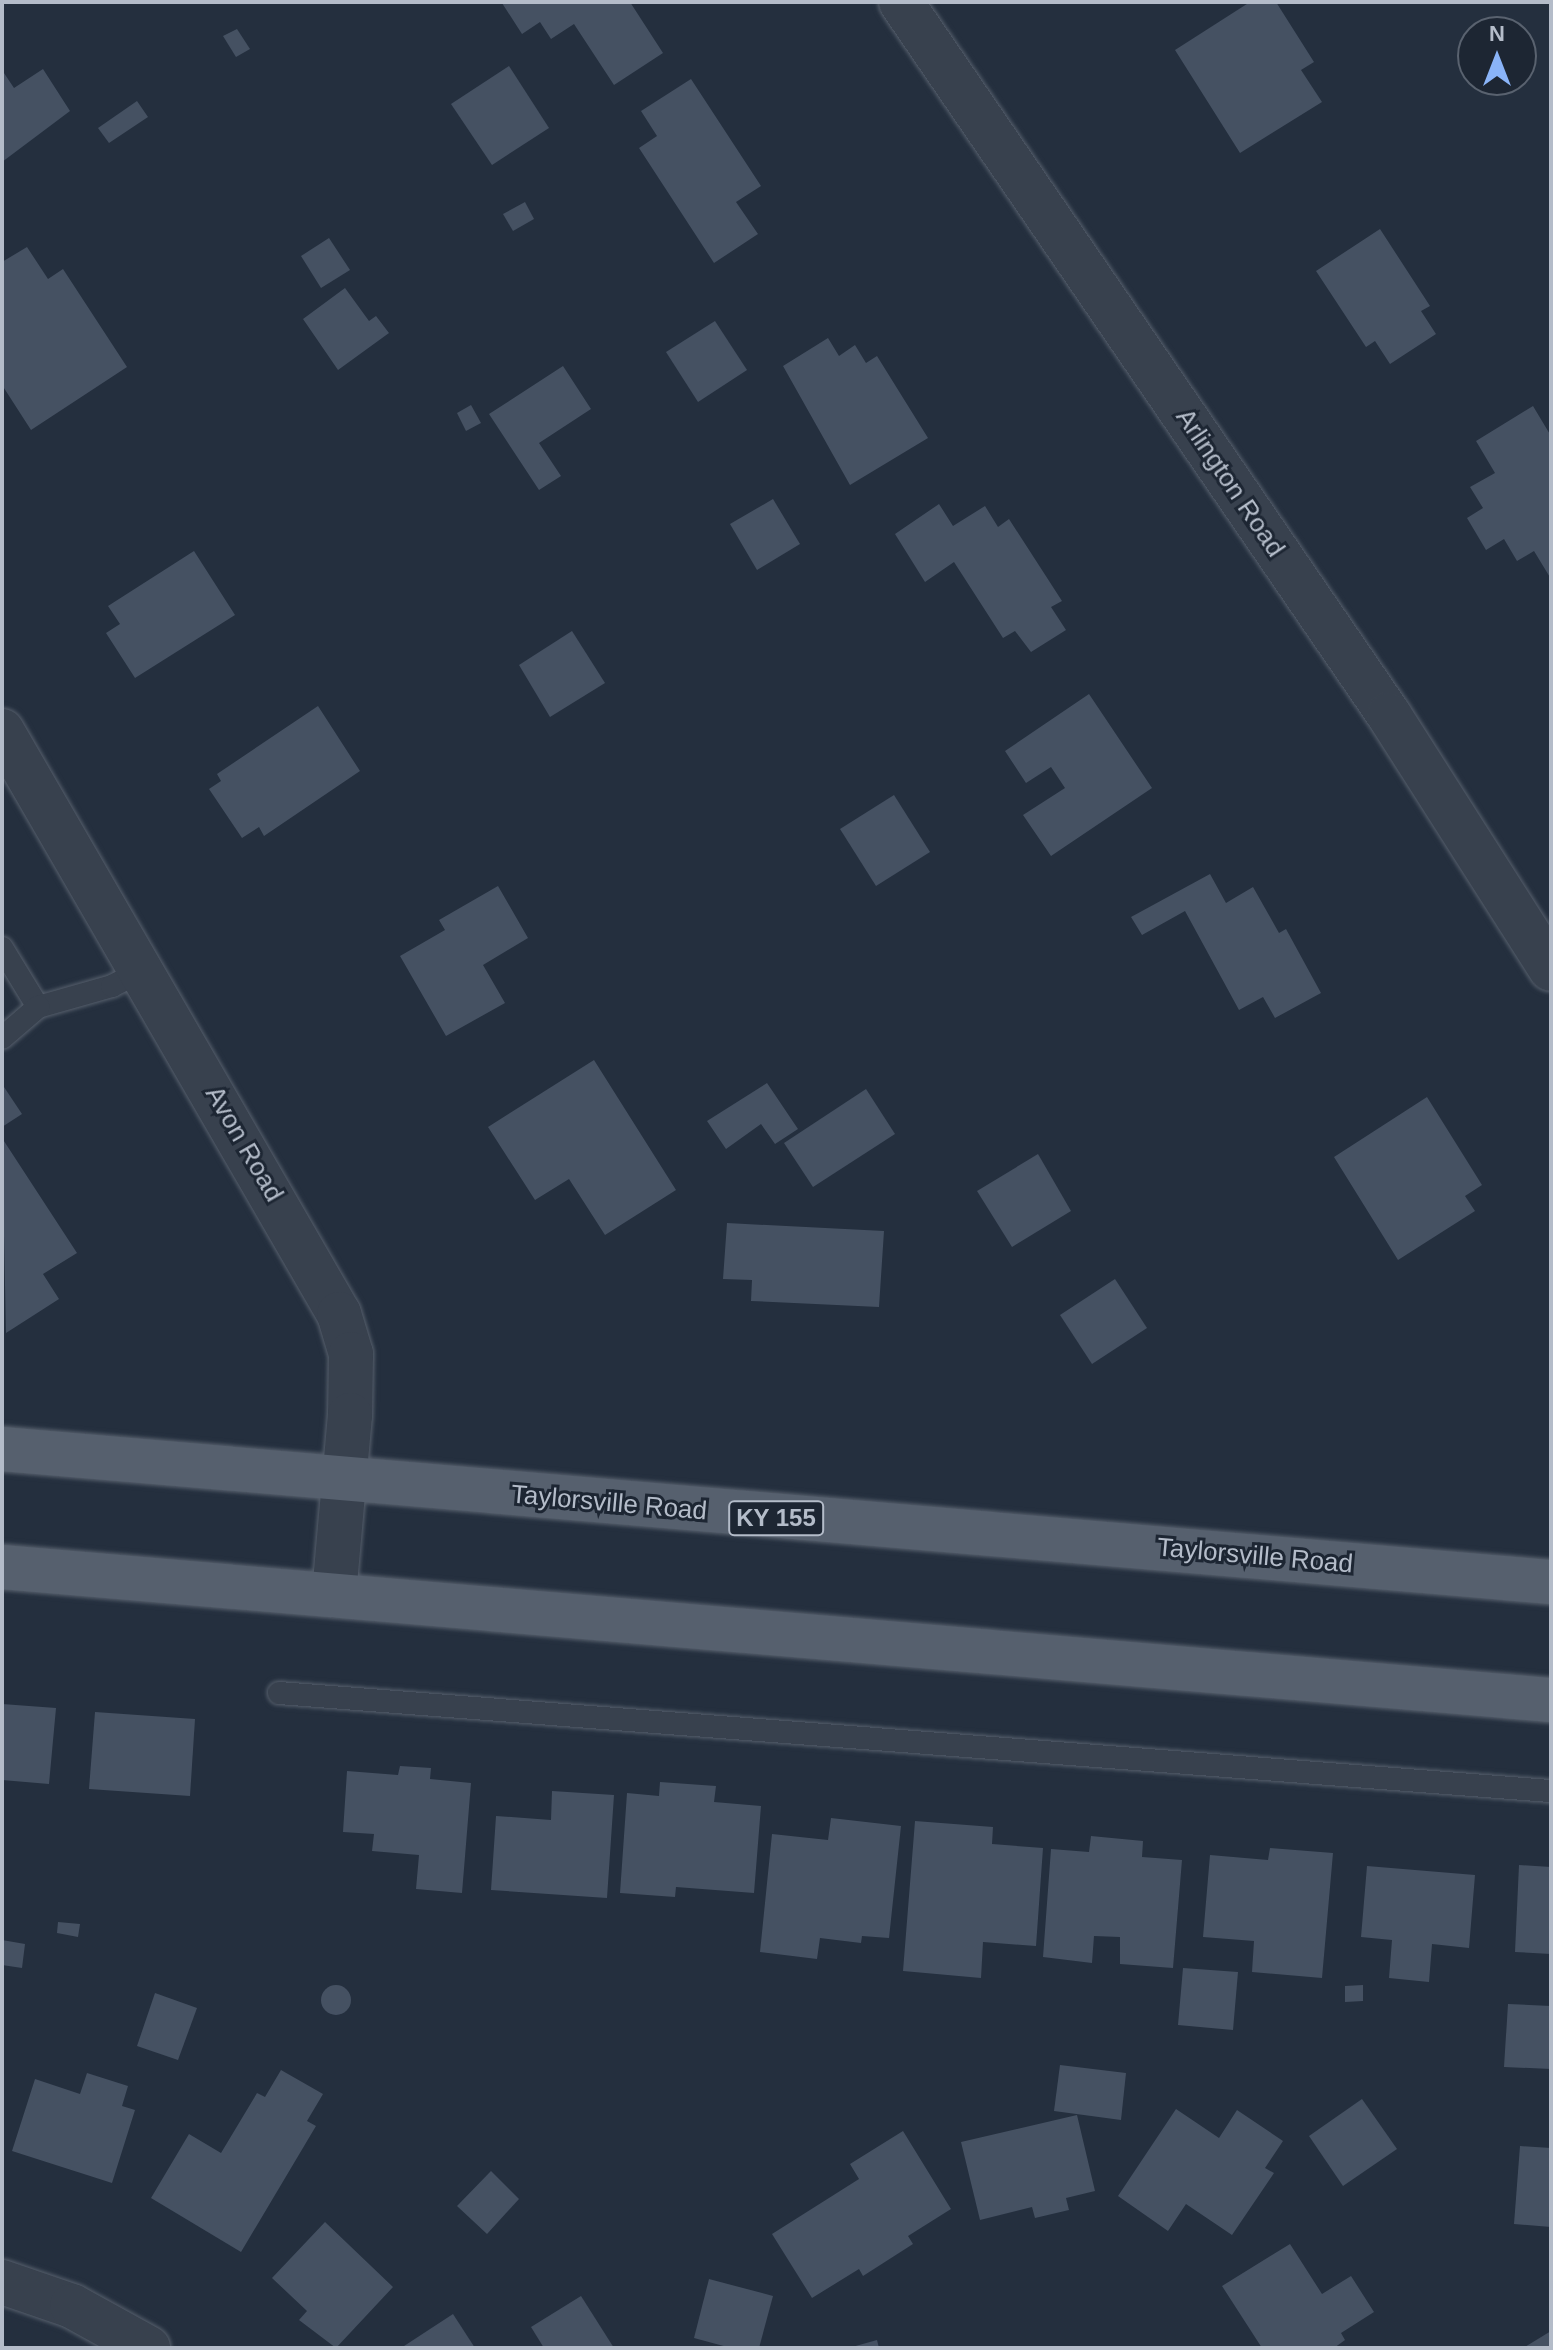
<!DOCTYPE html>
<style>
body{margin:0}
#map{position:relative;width:1553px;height:2350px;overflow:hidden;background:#242f3e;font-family:Helvetica,sans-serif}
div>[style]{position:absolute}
.building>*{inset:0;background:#455162}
.round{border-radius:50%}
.roads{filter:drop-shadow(0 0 2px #565f6c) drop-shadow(0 0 2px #565f6c)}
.service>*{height:22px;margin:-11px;padding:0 11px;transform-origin:11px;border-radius:11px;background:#38414e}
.minor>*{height:44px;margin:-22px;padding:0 22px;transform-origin:22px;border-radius:22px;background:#38414e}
.primary>*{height:44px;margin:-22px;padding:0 22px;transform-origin:22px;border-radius:22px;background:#56606e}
span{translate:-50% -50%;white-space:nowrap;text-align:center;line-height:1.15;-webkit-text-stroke:6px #1d2633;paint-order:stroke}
.shield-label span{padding:2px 6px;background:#1d2633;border:2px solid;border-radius:6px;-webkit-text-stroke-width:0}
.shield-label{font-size:24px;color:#b4bcc9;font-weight:700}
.street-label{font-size:26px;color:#b4bcc9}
.frame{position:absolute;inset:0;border:4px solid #b4bcc9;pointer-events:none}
.north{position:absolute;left:1457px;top:16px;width:80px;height:80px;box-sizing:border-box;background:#1d2633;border:2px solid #59626f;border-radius:50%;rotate:0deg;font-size:22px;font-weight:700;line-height:32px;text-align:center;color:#b4bcc9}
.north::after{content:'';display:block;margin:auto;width:28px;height:36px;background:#8ab4f8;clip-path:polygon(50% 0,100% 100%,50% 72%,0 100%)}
</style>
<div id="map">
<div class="building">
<div style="clip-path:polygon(630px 2px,663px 53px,614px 85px,574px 24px,551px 39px,540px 22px,522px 34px,502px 3px)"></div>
<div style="clip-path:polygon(1250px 2px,1276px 2px,1314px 62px,1301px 70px,1322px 102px,1240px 153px,1175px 50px)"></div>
<div style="clip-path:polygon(237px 29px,250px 49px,236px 57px,223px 36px)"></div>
<div style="clip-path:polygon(509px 66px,549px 128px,492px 165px,451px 104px)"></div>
<div style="clip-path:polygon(43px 69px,70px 111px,2px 162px,2px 70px,14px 88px)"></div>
<div style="clip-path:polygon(691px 79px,761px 186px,736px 202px,758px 234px,714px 263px,639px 148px,657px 136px,641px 111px)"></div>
<div style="clip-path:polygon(137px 101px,148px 117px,109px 143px,98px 128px)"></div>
<div style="clip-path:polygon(525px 202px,534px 219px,513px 231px,503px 214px)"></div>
<div style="clip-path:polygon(1380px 229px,1430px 306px,1421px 311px,1436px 334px,1390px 364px,1375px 341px,1366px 347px,1316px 271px)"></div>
<div style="clip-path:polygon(329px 238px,350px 270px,321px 288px,301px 256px)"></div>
<div style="clip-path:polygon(27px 247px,48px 279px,63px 269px,127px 367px,31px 430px,2px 385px,2px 262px)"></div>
<div style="clip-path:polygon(345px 288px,369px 321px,376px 316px,389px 333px,338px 370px,303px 319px)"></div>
<div style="clip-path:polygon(715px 321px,747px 370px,698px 402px,666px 352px)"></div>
<div style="clip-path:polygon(828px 338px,839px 356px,855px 345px,866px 363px,877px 356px,928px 438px,850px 485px,783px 366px)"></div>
<div style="clip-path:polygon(563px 366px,591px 409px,539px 443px,561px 476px,539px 490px,489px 414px)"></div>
<div style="clip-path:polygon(471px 405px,481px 423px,466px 431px,457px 413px)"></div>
<div style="clip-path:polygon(1533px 406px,1551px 436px,1551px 579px,1534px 551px,1517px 561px,1504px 539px,1486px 550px,1467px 518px,1483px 508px,1470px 487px,1495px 473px,1476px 441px)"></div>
<div style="clip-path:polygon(773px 499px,800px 544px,757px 570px,730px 524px)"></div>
<div style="clip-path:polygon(939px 504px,953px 526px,985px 506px,998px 527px,1009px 519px,1062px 601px,1051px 607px,1066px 630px,1031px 652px,1015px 631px,1003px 638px,954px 562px,925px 582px,895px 534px)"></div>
<div style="clip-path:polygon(194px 551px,235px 615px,135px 678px,106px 633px,120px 624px,108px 606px)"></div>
<div style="clip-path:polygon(572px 631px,605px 683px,550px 717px,519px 665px)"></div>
<div style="clip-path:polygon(1089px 694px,1152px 788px,1051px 856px,1023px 815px,1065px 788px,1051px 767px,1026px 783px,1005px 751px)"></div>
<div style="clip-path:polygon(318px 706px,360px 771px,264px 836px,259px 827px,242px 838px,209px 789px,221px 781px,217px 774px)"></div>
<div style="clip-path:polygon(894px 795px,930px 852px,876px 886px,840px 829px)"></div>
<div style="clip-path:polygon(1210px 874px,1226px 903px,1253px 887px,1279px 933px,1286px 929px,1321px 993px,1275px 1018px,1263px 997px,1239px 1010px,1185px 911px,1142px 935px,1131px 917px)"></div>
<div style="clip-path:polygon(498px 886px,528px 938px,483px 965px,505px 1003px,446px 1036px,400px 956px,445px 930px,439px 920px)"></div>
<div style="clip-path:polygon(594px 1060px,676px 1190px,605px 1235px,569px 1179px,535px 1200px,488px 1127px)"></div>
<div style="clip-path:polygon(767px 1083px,798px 1129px,775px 1144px,761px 1124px,726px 1149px,707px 1121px)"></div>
<div style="clip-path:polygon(2px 1084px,22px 1114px,2px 1127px)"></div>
<div style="clip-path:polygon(866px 1089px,895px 1134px,813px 1187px,784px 1143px)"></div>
<div style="clip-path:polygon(1427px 1097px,1482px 1185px,1465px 1196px,1475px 1211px,1398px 1260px,1334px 1157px)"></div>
<div style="clip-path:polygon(2px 1138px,77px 1253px,43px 1274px,59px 1299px,6px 1333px)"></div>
<div style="clip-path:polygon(1038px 1154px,1071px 1211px,1012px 1247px,977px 1191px)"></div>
<div style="clip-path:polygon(727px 1223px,884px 1231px,879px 1307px,751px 1301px,752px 1280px,723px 1279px)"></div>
<div style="clip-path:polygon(1115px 1279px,1147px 1328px,1092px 1364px,1060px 1315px)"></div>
<div style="clip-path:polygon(2px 1704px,56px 1708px,49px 1784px,2px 1780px)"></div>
<div style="clip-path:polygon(95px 1712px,195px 1719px,190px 1796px,89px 1789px)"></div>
<div style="clip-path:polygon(400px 1766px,431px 1768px,430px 1779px,471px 1783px,462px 1893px,416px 1889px,419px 1855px,372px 1851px,374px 1834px,343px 1832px,347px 1771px,398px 1775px)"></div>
<div style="clip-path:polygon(660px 1782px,716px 1786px,714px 1802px,761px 1806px,754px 1893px,676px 1887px,675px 1897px,620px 1893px,627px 1793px,659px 1796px)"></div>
<div style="clip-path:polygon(552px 1791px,614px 1795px,607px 1898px,491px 1890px,496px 1816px,551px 1820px)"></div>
<div style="clip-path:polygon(831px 1818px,901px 1826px,889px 1938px,862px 1936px,861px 1943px,820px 1938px,817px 1959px,760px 1952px,772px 1834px,828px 1840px)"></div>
<div style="clip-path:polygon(915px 1821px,993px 1827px,992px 1844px,1043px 1848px,1036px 1946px,983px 1942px,981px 1978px,903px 1971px)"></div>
<div style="clip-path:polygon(1091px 1836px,1143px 1841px,1142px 1857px,1182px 1860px,1173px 1968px,1120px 1964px,1120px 1937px,1094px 1936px,1092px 1963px,1043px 1957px,1051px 1849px,1089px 1852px)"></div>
<div style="clip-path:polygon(1270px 1848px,1333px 1853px,1322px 1978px,1252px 1972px,1254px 1941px,1203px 1937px,1210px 1855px,1268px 1860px)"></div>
<div style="clip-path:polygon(1519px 1865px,1551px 1867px,1551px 1954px,1515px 1952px)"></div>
<div style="clip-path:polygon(1367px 1866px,1475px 1875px,1469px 1948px,1432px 1944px,1429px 1982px,1389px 1978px,1392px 1940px,1361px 1937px)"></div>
<div style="clip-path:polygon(58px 1922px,80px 1924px,78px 1937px,57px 1933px)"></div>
<div style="clip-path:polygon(2px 1940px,25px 1944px,22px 1968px,2px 1965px)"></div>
<div style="clip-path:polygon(1183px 1968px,1238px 1972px,1233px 2030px,1178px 2025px)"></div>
<div class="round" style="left:321px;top:1985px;width:30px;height:30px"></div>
<div style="clip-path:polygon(1363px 1985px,1363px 2001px,1345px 2002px,1345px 1986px)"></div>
<div style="clip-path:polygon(155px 1993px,197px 2008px,178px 2060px,137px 2046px)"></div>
<div style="clip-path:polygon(1508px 2004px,1551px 2006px,1551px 2069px,1504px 2067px)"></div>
<div style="clip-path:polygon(1060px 2065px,1126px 2073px,1121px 2120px,1054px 2111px)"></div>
<div style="clip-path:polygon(281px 2070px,323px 2094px,307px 2121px,316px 2126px,241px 2252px,151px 2198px,189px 2134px,221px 2153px,257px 2093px,265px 2097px)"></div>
<div style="clip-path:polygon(87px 2073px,128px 2086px,122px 2106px,135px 2110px,112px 2183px,12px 2151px,35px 2079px,80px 2094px)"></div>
<div style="clip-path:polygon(1362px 2099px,1397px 2149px,1343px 2186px,1309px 2136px)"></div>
<div style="clip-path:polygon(1176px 2109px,1219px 2138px,1237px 2110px,1283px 2141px,1265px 2168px,1274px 2173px,1232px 2235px,1186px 2204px,1168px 2231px,1118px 2196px)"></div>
<div style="clip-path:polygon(1077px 2115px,1095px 2191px,1066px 2198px,1069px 2210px,1035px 2218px,1032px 2207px,980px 2220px,961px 2142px)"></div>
<div style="clip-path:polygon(903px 2131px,951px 2209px,908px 2236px,913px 2244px,863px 2276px,859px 2269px,812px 2298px,772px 2234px,859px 2179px,850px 2164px)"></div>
<div style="clip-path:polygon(1520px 2146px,1551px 2148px,1551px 2227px,1514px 2224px)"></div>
<div style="clip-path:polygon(491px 2171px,519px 2199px,487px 2234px,457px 2206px)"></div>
<div style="clip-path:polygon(325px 2222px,393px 2287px,336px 2348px,299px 2320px,307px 2311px,272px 2278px)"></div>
<div style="clip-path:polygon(1290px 2244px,1322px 2294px,1351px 2276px,1374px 2312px,1341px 2333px,1345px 2340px,1334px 2348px,1262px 2348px,1222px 2286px)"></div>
<div style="clip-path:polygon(709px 2279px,773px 2296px,759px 2348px,731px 2348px,694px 2338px)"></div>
<div style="clip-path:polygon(581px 2296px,614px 2348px,544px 2348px,531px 2327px)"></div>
<div style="clip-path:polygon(453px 2314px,475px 2348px,401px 2348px)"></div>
<div style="clip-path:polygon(1551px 2331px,1551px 2348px,1523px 2348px)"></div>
<div style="clip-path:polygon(877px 2340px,879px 2348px,852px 2348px,852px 2347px)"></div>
</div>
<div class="roads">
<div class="service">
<div style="left:2px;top:948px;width:69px;rotate:58.6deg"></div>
<div style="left:38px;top:1007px;width:77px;rotate:-15.8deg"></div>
<div style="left:112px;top:986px;width:36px;rotate:-27deg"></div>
<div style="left:2px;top:1038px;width:48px;rotate:-40.7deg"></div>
<div style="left:279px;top:1693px;width:1276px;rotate:4.41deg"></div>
</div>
<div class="minor">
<div style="left:901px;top:2px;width:864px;rotate:55.61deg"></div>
<div style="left:1389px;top:715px;width:301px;rotate:57.5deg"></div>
<div style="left:2px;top:731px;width:673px;rotate:59.97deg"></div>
<div style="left:339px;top:1314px;width:42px;rotate:73.3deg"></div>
<div style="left:351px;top:1354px;width:61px;rotate:90.9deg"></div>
<div style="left:350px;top:1415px;width:181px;rotate:95.1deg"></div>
<div style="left:2px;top:2282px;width:74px;rotate:18.9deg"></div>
<div style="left:72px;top:2306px;width:87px;rotate:28.9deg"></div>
</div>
<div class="primary">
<div style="left:2px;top:1449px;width:1555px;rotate:4.91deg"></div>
<div style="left:2px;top:1567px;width:1555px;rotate:4.91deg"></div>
</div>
</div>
<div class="shield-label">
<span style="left:776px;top:1518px">KY 155</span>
</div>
<div class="street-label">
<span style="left:1230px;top:483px;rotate:56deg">Arlington Road</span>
<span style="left:244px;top:1144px;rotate:60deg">Avon Road</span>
<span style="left:609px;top:1503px;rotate:5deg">Taylorsville Road</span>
<span style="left:1255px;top:1556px;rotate:5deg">Taylorsville Road</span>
</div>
<div class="frame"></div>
<div class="north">N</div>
</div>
